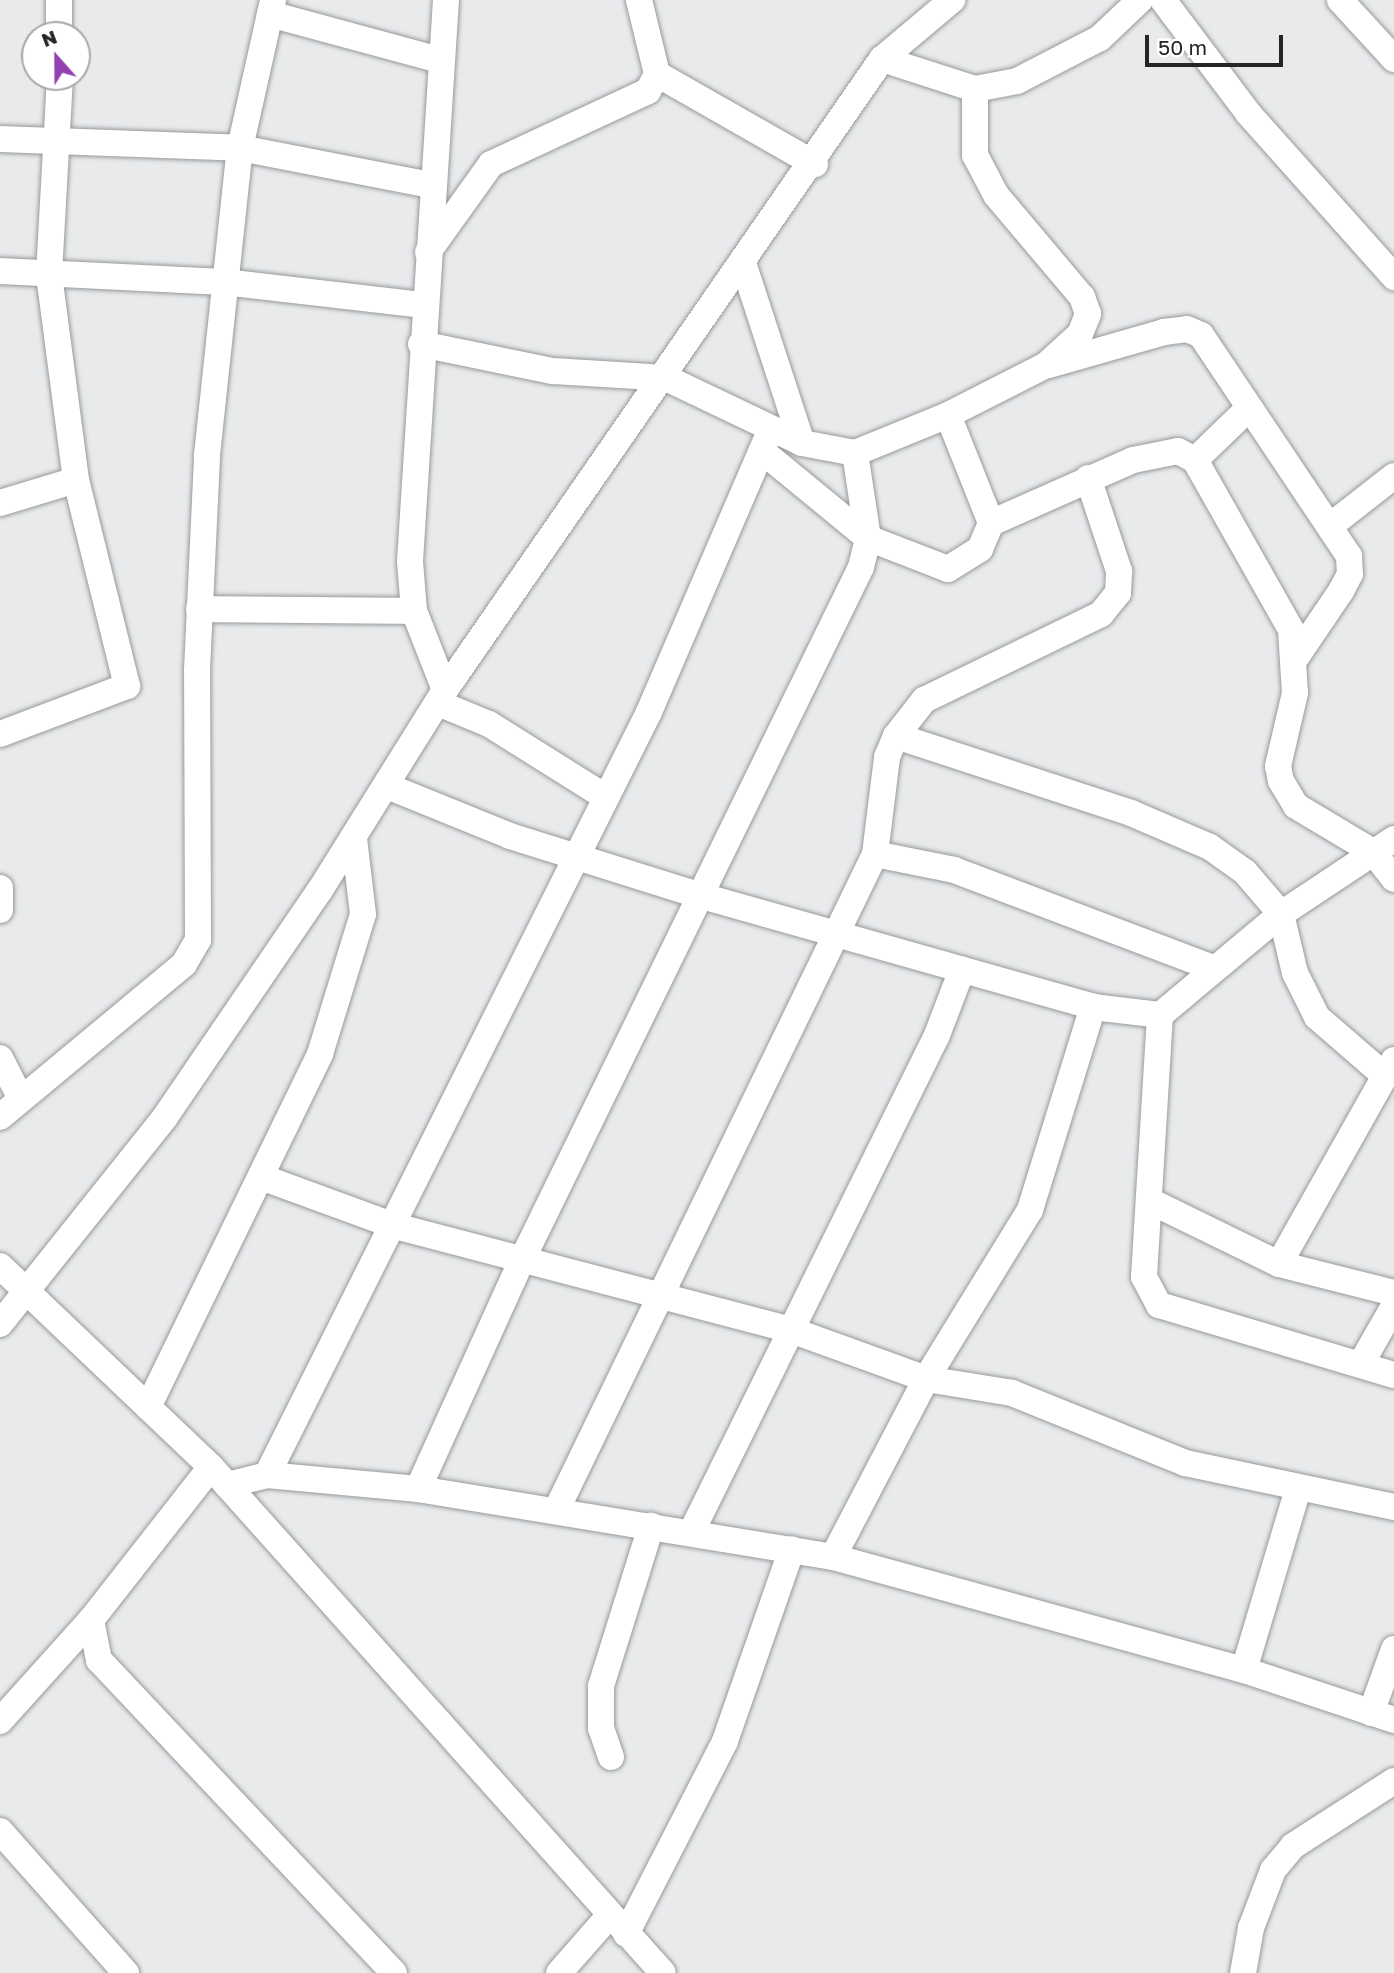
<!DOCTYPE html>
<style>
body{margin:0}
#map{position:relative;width:1394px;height:1973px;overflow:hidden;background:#e8eaec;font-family:"Golos Text",sans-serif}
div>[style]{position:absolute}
.roads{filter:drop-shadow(0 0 2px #97999a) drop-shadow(0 0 2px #97999a)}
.minor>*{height:26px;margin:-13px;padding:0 13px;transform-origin:13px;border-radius:13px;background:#fff}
span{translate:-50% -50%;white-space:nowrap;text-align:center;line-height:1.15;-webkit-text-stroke:7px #fff;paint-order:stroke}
.north{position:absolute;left:21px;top:21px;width:70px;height:70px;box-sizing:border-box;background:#fff;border:2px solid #a7a8a8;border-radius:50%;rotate:339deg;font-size:19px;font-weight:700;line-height:28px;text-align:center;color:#242526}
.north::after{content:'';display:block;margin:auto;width:24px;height:32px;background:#9341b1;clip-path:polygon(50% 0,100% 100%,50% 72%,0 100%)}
.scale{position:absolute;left:1145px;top:35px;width:138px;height:32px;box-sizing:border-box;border:4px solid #242526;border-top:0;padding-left:9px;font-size:21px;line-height:24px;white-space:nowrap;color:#242526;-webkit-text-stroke:5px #fff;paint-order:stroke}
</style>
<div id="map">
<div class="roads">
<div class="minor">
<div style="left:59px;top:0;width:35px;rotate:90deg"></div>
<div style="left:1163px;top:0;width:141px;rotate:53deg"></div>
<div style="left:1248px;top:113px;width:220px;rotate:48.3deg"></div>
<div style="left:1340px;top:0;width:80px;rotate:47.5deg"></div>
<div style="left:270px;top:14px;width:175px;rotate:15.2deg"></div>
<div style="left:882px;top:59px;width:98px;rotate:17.9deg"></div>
<div style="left:975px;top:89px;width:43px;rotate:-10.8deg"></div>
<div style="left:1017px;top:81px;width:93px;rotate:-27.4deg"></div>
<div style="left:1100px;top:38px;width:55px;rotate:-43.5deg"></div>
<div style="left:657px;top:74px;width:182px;rotate:29.7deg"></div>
<div style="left:0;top:139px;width:240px;rotate:2.1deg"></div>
<div style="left:240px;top:148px;width:194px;rotate:11deg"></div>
<div style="left:428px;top:252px;width:108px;rotate:-54.4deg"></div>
<div style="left:491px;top:164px;width:173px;rotate:-24.9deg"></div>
<div style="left:648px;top:91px;width:19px;rotate:-62deg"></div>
<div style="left:657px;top:74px;width:76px;rotate:-103.7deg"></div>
<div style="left:744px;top:266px;width:186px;rotate:71.9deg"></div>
<div style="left:0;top:271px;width:224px;rotate:2.8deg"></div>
<div style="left:224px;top:282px;width:199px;rotate:6.6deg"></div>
<div style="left:421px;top:344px;width:135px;rotate:11.6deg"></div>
<div style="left:553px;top:371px;width:113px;rotate:3.5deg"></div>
<div style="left:666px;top:378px;width:151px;rotate:25.5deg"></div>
<div style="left:802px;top:443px;width:54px;rotate:10.7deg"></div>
<div style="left:855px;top:453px;width:100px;rotate:-22.2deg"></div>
<div style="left:948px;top:415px;width:110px;rotate:-27deg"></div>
<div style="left:1046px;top:365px;width:46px;rotate:-42.4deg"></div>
<div style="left:1080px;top:334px;width:22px;rotate:-68deg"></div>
<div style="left:1088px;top:314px;width:18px;rotate:-109deg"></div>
<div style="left:1082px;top:297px;width:133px;rotate:-130.1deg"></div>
<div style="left:996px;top:195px;width:45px;rotate:-117.7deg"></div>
<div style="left:975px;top:155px;width:66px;rotate:-90deg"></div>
<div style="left:1049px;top:365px;width:120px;rotate:-16deg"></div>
<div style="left:1164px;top:332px;width:23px;rotate:-7deg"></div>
<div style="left:1187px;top:329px;width:15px;rotate:23deg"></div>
<div style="left:1201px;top:335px;width:266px;rotate:56.2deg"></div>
<div style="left:1349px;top:556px;width:18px;rotate:87deg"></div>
<div style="left:1350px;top:574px;width:19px;rotate:118deg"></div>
<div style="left:1341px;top:591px;width:78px;rotate:124.1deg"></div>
<div style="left:762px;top:451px;width:137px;rotate:39.4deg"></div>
<div style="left:868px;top:538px;width:86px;rotate:21.2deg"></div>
<div style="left:948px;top:569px;width:38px;rotate:-32deg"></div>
<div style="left:980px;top:549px;width:28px;rotate:-67deg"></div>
<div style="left:991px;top:523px;width:116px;rotate:-111.7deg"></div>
<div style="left:1195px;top:460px;width:74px;rotate:-43.9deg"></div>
<div style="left:0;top:503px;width:79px;rotate:-16.8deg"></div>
<div style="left:991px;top:523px;width:155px;rotate:-23.9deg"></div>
<div style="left:1133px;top:460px;width:46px;rotate:-11.3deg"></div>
<div style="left:1178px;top:451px;width:19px;rotate:28deg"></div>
<div style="left:1195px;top:460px;width:195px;rotate:60.5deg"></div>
<div style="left:1291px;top:630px;width:63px;rotate:86.4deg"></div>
<div style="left:1295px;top:693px;width:75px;rotate:103.1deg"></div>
<div style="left:1278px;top:766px;width:15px;rotate:79deg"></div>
<div style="left:1281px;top:781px;width:29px;rotate:59deg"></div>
<div style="left:1296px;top:806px;width:90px;rotate:30.9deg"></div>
<div style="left:1373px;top:852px;width:34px;rotate:52deg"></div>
<div style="left:1330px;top:526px;width:81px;rotate:-38deg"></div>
<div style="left:199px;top:609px;width:215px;rotate:0.5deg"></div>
<div style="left:445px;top:690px;width:85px;rotate:-111.4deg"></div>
<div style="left:414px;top:611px;width:50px;rotate:-94.6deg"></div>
<div style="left:410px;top:561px;width:562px;rotate:-86.33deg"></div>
<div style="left:438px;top:703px;width:55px;rotate:22.4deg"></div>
<div style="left:489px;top:724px;width:136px;rotate:32.1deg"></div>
<div style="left:0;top:734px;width:136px;rotate:-20.7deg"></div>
<div style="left:127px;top:686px;width:212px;rotate:-103.9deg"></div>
<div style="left:76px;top:480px;width:208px;rotate:-97.5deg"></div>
<div style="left:49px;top:274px;width:197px;rotate:-86.8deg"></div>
<div style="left:896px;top:736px;width:247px;rotate:18.1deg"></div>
<div style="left:1131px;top:813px;width:86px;rotate:23.3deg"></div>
<div style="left:1210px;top:847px;width:43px;rotate:35.5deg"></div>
<div style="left:1245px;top:872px;width:55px;rotate:49.4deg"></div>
<div style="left:1281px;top:914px;width:61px;rotate:76.7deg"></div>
<div style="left:1295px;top:973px;width:49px;rotate:63.4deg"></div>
<div style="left:1317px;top:1017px;width:90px;rotate:40.9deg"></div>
<div style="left:387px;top:786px;width:133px;rotate:22.1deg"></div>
<div style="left:510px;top:836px;width:201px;rotate:17.4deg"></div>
<div style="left:702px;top:896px;width:406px;rotate:15.8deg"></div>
<div style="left:1093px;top:1007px;width:67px;rotate:6.8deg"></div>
<div style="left:1394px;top:839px;width:136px;rotate:146.4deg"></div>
<div style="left:1281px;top:914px;width:158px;rotate:140.1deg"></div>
<div style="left:1160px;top:1015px;width:262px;rotate:93.5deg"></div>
<div style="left:1144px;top:1277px;width:32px;rotate:62deg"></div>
<div style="left:1159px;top:1305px;width:245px;rotate:16.6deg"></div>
<div style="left:875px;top:854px;width:81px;rotate:11.4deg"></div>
<div style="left:954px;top:870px;width:275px;rotate:20.7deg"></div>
<div style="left:0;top:888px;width:22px;rotate:90deg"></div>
<div style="left:0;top:1058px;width:46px;rotate:62.9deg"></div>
<div style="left:0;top:1117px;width:239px;rotate:-39.7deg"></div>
<div style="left:184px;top:964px;width:28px;rotate:-60deg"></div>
<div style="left:198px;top:940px;width:270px;rotate:-90.2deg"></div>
<div style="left:197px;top:670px;width:215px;rotate:-87.3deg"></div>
<div style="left:207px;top:455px;width:309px;rotate:-83.9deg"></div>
<div style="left:240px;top:148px;width:152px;rotate:-77.4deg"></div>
<div style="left:261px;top:1177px;width:143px;rotate:20.1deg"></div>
<div style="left:395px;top:1226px;width:409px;rotate:14.7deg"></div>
<div style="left:791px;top:1330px;width:144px;rotate:19.9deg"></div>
<div style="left:926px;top:1379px;width:87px;rotate:9.2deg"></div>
<div style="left:1012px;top:1393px;width:187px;rotate:22deg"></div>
<div style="left:1185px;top:1463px;width:214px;rotate:11.9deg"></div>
<div style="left:1152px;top:1202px;width:141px;rotate:26deg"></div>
<div style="left:1279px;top:1264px;width:119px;rotate:14.2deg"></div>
<div style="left:1279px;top:1264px;width:234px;rotate:-60.6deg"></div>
<div style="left:0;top:1266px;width:291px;rotate:43.6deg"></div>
<div style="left:211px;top:1467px;width:678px;rotate:48.23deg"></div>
<div style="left:0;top:1324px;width:265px;rotate:-51.4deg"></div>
<div style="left:165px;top:1117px;width:275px;rotate:-55.7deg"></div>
<div style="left:320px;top:890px;width:236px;rotate:-58deg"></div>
<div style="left:445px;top:690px;width:768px;rotate:-55.3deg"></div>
<div style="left:882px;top:59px;width:92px;rotate:-40.1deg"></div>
<div style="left:1362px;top:1362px;width:64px;rotate:-60.3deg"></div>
<div style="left:148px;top:1407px;width:393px;rotate:-64deg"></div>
<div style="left:320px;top:1054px;width:146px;rotate:-72.9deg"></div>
<div style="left:363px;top:914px;width:77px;rotate:-96.8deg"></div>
<div style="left:267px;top:1475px;width:853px;rotate:-63.4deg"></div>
<div style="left:649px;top:712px;width:308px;rotate:-66.7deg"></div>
<div style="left:227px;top:1485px;width:41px;rotate:-14deg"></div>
<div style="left:267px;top:1475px;width:152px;rotate:5.3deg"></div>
<div style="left:418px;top:1489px;width:421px;rotate:9.3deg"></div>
<div style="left:833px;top:1557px;width:426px;rotate:15.4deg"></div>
<div style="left:1244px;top:1670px;width:158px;rotate:18.4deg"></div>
<div style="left:418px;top:1489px;width:252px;rotate:-65.6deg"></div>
<div style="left:522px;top:1260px;width:771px;rotate:-63.93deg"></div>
<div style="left:861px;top:567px;width:30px;rotate:-76deg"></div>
<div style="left:868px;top:538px;width:86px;rotate:-98.7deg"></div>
<div style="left:556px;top:1511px;width:730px;rotate:-64.1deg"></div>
<div style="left:875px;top:854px;width:98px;rotate:-82.9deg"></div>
<div style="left:887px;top:757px;width:23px;rotate:-67deg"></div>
<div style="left:896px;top:736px;width:46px;rotate:-52.1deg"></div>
<div style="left:924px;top:700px;width:197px;rotate:-25.9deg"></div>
<div style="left:1101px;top:614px;width:27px;rotate:-51deg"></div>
<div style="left:1118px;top:593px;width:22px;rotate:-87deg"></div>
<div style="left:1119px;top:571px;width:98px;rotate:-108.4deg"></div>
<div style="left:691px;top:1533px;width:555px;rotate:-63.71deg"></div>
<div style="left:937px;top:1035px;width:70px;rotate:-69deg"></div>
<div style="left:833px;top:1557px;width:201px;rotate:-62.4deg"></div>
<div style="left:926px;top:1379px;width:198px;rotate:-58.4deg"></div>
<div style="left:1030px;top:1210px;width:213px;rotate:-72.8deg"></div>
<div style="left:91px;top:1620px;width:41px;rotate:78.7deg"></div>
<div style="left:99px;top:1660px;width:430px;rotate:46.7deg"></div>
<div style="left:1244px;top:1670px;width:189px;rotate:-73.4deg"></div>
<div style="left:1371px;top:1713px;width:68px;rotate:-70.2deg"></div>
<div style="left:0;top:1721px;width:136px;rotate:-48deg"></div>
<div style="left:91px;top:1620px;width:194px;rotate:-51.9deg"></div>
<div style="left:611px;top:1757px;width:31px;rotate:-109deg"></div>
<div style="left:601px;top:1728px;width:42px;rotate:-90deg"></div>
<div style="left:601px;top:1686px;width:168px;rotate:-72.6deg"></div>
<div style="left:0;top:1831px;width:190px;rotate:48.4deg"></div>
<div style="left:626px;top:1934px;width:217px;rotate:-62.8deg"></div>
<div style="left:725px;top:1741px;width:203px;rotate:-70.8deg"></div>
<div style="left:559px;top:1973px;width:76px;rotate:-48.7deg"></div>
<div style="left:1243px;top:1973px;width:46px;rotate:-79.9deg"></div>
<div style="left:1251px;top:1928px;width:62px;rotate:-69.2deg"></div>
<div style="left:1273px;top:1870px;width:31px;rotate:-50deg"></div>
<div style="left:1293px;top:1846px;width:120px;rotate:-32.8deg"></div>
</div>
</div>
<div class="north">N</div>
<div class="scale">50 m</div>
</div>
